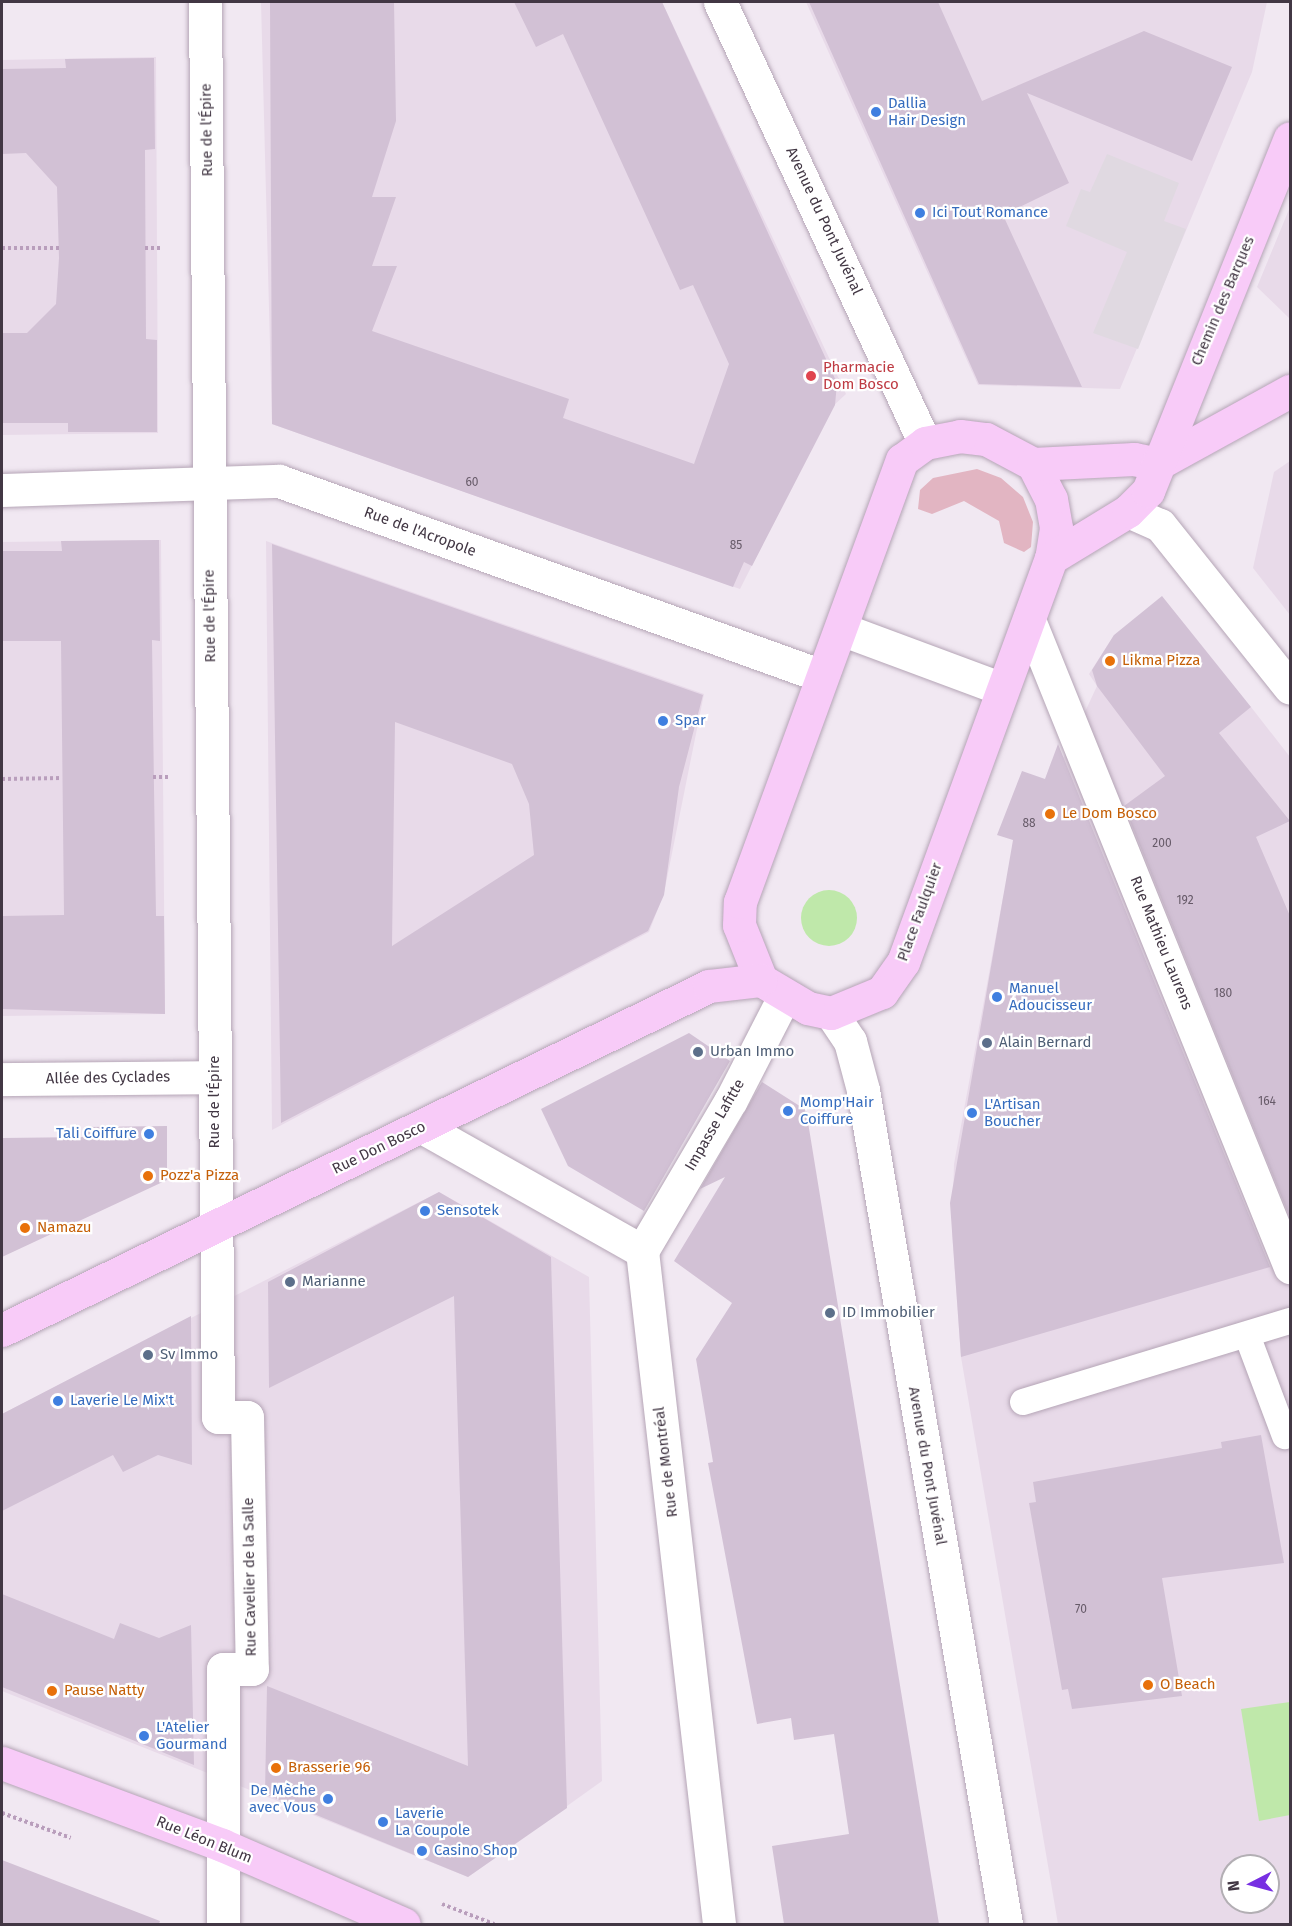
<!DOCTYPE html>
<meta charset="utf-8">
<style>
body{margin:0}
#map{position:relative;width:1292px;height:1926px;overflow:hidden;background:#f1e8f2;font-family:"Fira Sans",sans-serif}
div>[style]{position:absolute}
.residential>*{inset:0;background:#e8dae9}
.industrial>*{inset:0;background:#e0d9e1}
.green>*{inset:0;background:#e2b5c2}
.water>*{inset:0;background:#bfe8aa}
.round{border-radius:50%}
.building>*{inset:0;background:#d2c1d5}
.path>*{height:4px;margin-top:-2px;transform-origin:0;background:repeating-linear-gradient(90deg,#b99ebc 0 3px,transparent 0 6px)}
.roads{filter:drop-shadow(0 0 2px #b5a5b6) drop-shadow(0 0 2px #b5a5b6)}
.lane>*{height:26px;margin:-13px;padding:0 13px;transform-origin:13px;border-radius:13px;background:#fff}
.street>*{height:33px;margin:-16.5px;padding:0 16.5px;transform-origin:16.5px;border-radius:16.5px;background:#fff}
.secondary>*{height:33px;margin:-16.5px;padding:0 16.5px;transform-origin:16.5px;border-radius:16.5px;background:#f8cbf8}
.dots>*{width:16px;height:16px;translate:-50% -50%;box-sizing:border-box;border:3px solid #fff;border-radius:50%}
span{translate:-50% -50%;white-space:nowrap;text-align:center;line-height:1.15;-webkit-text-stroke:4.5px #fff;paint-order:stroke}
.number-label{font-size:12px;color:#665a68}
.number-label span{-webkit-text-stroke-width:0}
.shop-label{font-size:15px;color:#366cbe}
.left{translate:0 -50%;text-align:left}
.right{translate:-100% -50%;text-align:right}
.street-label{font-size:15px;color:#423744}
.health-label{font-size:15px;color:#be3a42}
.food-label{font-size:15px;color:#c56008}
.service-label{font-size:15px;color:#4e5e75}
.frame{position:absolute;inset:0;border:3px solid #423744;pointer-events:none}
.north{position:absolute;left:1220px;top:1854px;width:60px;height:60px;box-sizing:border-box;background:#fff;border:2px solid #b3afb4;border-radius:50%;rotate:264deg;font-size:16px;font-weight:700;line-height:24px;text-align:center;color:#423744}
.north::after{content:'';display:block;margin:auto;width:21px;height:27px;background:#772fe2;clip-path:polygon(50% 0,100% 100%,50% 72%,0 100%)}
</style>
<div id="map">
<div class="residential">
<div style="clip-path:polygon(261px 2px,662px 2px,846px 394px,832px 407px,740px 589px,272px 424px)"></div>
<div style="clip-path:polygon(806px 2px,1267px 2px,1252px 72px,1120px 389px,978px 385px)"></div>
<div style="clip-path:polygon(156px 57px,158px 433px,2px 435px,2px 60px)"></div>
<div style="clip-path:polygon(1290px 207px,1290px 319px,1257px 287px)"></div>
<div style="clip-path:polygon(1290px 461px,1290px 615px,1253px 568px,1274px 472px)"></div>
<div style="clip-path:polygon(161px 540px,165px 1014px,2px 1016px,2px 542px)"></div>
<div style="clip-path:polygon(266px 541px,704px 694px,664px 893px,649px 932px,272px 1130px)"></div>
<div style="clip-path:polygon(evenodd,1114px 635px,1251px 707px,1290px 757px,1290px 1924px,1058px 1924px,961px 1357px,952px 1232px,954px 1164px,1003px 897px,1052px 760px,1064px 757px,1097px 686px,1089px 674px,1114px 635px,1232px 1866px,1268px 1866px,1268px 1902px,1232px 1902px,1232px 1866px)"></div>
<div style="clip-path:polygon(439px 1192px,589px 1277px,602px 1781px,468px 1877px,2px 1691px,2px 1414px)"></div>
</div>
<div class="industrial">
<div style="clip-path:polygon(1107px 154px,1179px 183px,1164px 221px,1186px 229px,1138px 349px,1093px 333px,1127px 252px,1066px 226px,1081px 189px,1090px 192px)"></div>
</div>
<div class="green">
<div style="clip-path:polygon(977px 469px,1001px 478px,1023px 497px,1033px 522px,1031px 547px,1024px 552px,1004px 543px,999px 521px,964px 501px,932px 514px,918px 509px,920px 490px,933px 478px)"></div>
</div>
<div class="water">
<div class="round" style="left:801px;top:890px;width:56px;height:56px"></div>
<div style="clip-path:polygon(1290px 1702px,1290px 1815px,1259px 1821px,1241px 1709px)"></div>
</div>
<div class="building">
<div style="clip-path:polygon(270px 2px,394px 2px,396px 121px,372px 197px,396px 197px,372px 266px,397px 266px,372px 331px,569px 399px,563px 418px,694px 464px,729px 364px,693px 285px,680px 290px,563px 34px,536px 47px,514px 2px,662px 2px,837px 383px,835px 405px,752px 566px,744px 562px,733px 587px,272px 424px)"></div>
<div style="clip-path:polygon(809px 2px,938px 2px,982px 101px,1144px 31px,1232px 67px,1192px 161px,1027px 93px,1069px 183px,1003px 215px,1082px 387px,979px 384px)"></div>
<div style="clip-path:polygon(154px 58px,155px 149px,145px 150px,146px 339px,157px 340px,157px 432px,68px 432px,68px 423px,2px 423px,2px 333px,27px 333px,56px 304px,59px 258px,57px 187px,26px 153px,2px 154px,2px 69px,66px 68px,65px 59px)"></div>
<div style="clip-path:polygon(159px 540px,160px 641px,152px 640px,154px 788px,156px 916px,164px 916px,165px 1014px,2px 1009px,2px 916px,64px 915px,61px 641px,2px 641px,2px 551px,62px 551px,61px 541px)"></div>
<div style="clip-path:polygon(evenodd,272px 544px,703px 695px,679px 787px,664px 895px,648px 931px,281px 1123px,272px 544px,395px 722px,512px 764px,529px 804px,534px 855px,392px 946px,395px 722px)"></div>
<div style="clip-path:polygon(1162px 596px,1251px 707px,1219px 733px,1290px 821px,1256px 837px,1290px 916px,1290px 1218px,1124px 806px,1165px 776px,1097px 686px,1092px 670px,1114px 635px)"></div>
<div style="clip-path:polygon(1058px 744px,1270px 1267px,961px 1357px,950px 1203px,1013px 840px,997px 835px,1022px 771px,1045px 779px)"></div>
<div style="clip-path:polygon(689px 1033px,730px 1061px,644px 1211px,568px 1166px,541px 1109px)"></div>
<div style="clip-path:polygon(762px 1082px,806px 1110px,939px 1924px,784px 1924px,772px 1846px,849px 1834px,834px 1734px,794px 1740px,791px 1718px,757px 1724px,708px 1463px,713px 1462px,696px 1359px,732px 1303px,674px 1261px,725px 1177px,700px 1189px)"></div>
<div style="clip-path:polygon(167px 1126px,167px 1180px,2px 1257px,2px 1138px,88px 1137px,87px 1127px)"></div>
<div style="clip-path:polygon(439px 1192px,551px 1257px,567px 1808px,468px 1877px,265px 1794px,267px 1686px,468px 1766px,454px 1296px,269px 1388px,268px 1282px)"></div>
<div style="clip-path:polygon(191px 1316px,192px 1465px,158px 1455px,123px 1472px,113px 1455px,2px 1511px,2px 1414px)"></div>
<div style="clip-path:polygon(1261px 1435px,1284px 1563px,1162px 1578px,1182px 1696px,1072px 1709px,1068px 1689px,1062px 1690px,1029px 1503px,1036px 1502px,1033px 1482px,1222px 1448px,1221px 1442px)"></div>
<div style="clip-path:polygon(2px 1594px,114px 1639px,120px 1623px,159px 1638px,191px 1625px,194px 1765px,2px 1687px)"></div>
<div style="clip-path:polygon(2px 1860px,160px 1921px,159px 1924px,2px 1924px)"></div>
</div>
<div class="path">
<div style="left:2px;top:248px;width:57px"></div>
<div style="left:145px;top:248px;width:18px"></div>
<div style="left:153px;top:777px;width:18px"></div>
<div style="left:2px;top:779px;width:60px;rotate:-1deg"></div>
<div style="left:2px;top:1813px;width:73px;rotate:19.9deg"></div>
<div style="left:442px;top:1904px;width:56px;rotate:21deg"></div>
</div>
<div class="roads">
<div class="lane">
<div style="left:1247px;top:1335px;width:108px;rotate:69.4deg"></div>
<div style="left:1023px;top:1402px;width:279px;rotate:-16.9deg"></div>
</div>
<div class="street">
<div style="left:205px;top:2px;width:1415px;rotate:89.47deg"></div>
<div style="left:218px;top:1417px;width:29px"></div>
<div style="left:247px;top:1417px;width:252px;rotate:88.9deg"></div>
<div style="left:252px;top:1669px;width:29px;rotate:180deg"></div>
<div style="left:223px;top:1669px;width:255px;rotate:90deg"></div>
<div style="left:720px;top:2px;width:486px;rotate:65.1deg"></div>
<div style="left:2px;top:490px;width:277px;rotate:-1.9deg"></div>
<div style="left:279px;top:481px;width:577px;rotate:19.75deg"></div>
<div style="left:1128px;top:511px;width:35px;rotate:24deg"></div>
<div style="left:1160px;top:525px;width:208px;rotate:51.4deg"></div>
<div style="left:1029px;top:620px;width:698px;rotate:68.03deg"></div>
<div style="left:841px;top:629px;width:170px;rotate:20.4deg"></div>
<div style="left:831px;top:1013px;width:34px;rotate:56deg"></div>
<div style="left:850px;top:1041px;width:51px;rotate:75.1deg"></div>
<div style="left:863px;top:1090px;width:846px;rotate:80.27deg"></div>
<div style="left:2px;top:1079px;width:213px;rotate:-0.5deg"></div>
<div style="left:422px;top:1127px;width:253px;rotate:29.4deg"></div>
<div style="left:642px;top:1251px;width:677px;rotate:83.47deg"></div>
<div style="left:642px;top:1251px;width:175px;rotate:-59.5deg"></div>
<div style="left:731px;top:1100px;width:116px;rotate:-62.8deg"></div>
</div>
<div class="secondary">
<div style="left:960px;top:436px;width:26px;rotate:7deg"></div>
<div style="left:986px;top:439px;width:53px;rotate:28deg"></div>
<div style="left:1033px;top:464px;width:39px;rotate:63deg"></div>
<div style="left:1051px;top:499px;width:29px;rotate:80deg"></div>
<div style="left:1056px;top:528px;width:30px;rotate:99deg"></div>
<div style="left:1051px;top:558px;width:430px;rotate:110.1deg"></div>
<div style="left:903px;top:962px;width:37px;rotate:125deg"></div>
<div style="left:882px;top:992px;width:55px;rotate:157.6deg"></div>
<div style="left:831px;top:1013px;width:24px;rotate:-168deg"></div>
<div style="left:808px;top:1008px;width:55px;rotate:-149.2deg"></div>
<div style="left:761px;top:980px;width:59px;rotate:-111.8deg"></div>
<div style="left:739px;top:925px;width:23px;rotate:-88deg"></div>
<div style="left:740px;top:902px;width:471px;rotate:-69.9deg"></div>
<div style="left:902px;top:460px;width:29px;rotate:-36deg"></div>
<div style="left:925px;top:443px;width:36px;rotate:-11deg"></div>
<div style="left:1033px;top:464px;width:101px;rotate:-2.8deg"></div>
<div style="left:1134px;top:459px;width:24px;rotate:12deg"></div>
<div style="left:1157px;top:464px;width:152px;rotate:-28.8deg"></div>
<div style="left:1051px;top:558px;width:90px;rotate:-31.4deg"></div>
<div style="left:1128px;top:511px;width:28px;rotate:-45deg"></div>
<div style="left:1148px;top:491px;width:380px;rotate:-68.1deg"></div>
<div style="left:2px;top:1330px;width:786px;rotate:-25.95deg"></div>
<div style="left:709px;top:986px;width:52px;rotate:-6.6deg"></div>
<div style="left:2px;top:1763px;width:235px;rotate:20.4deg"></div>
<div style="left:222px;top:1845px;width:198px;rotate:23.5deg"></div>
</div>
</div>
<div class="dots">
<div style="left:876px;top:112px;background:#3f7fe0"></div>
<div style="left:920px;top:213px;background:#3f7fe0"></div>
<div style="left:811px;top:376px;background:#e0444e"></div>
<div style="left:1110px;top:661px;background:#e8710a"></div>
<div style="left:663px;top:721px;background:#3f7fe0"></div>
<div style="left:1050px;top:814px;background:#e8710a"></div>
<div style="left:997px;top:997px;background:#3f7fe0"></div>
<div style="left:987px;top:1043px;background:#5c6f8a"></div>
<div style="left:698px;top:1052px;background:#5c6f8a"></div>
<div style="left:788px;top:1111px;background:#3f7fe0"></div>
<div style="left:972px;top:1113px;background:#3f7fe0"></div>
<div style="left:149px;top:1134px;background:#3f7fe0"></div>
<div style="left:148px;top:1176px;background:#e8710a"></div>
<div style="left:425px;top:1211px;background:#3f7fe0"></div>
<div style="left:25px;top:1228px;background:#e8710a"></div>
<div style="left:290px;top:1282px;background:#5c6f8a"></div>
<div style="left:830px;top:1313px;background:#5c6f8a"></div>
<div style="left:148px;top:1355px;background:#5c6f8a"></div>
<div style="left:58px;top:1401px;background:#3f7fe0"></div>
<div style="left:1148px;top:1685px;background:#e8710a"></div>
<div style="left:52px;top:1691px;background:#e8710a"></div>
<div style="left:144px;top:1736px;background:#3f7fe0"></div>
<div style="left:276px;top:1768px;background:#e8710a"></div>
<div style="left:328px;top:1799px;background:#3f7fe0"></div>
<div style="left:383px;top:1822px;background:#3f7fe0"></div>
<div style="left:422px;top:1851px;background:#3f7fe0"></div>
</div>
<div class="number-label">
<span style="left:472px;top:483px">60</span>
<span style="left:736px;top:546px">85</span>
<span style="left:1029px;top:824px">88</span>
<span style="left:1162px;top:844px">200</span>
<span style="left:1185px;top:901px">192</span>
<span style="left:1223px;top:994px">180</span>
<span style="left:1267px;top:1102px">164</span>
<span style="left:1081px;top:1610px">70</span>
</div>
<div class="shop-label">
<span class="left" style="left:888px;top:112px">Dallia<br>Hair Design</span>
<span class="left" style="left:932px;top:213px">Ici Tout Romance</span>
<span class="left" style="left:675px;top:721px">Spar</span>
<span class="left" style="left:1009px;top:997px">Manuel<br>Adoucisseur</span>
<span class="left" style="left:800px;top:1111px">Momp'Hair<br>Coiffure</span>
<span class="left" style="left:984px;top:1113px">L'Artisan<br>Boucher</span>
<span class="right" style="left:137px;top:1134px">Tali Coiffure</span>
<span class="left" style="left:437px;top:1211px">Sensotek</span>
<span class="left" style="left:70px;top:1401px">Laverie Le Mix't</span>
<span class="left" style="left:156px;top:1736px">L'Atelier<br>Gourmand</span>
<span class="right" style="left:316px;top:1799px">De Mèche<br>avec Vous</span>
<span class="left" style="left:395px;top:1822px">Laverie<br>La Coupole</span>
<span class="left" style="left:434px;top:1851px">Casino Shop</span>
</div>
<div class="street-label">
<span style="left:207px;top:130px;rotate:-91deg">Rue de l'Épire</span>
<span style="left:824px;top:221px;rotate:65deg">Avenue du Pont Juvénal</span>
<span style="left:1223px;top:301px;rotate:-67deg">Chemin des Barques</span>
<span style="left:420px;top:532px;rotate:20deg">Rue de l'Acropole</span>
<span style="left:210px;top:616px;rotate:-91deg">Rue de l'Épire</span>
<span style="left:920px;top:912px;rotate:-70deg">Place Faulquier</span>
<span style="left:1161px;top:943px;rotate:68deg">Rue Mathieu Laurens</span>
<span style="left:108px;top:1078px;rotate:-1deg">Allée des Cyclades</span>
<span style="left:215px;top:1102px;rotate:-90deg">Rue de l'Épire</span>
<span style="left:715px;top:1125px;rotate:-60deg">Impasse Lafitte</span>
<span style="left:379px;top:1148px;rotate:-26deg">Rue Don Bosco</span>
<span style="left:666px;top:1462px;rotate:-97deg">Rue de Montréal</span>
<span style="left:927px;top:1466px;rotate:80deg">Avenue du Pont Juvénal</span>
<span style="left:250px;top:1577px;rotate:-91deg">Rue Cavelier de la Salle</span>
<span style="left:204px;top:1840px;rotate:22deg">Rue Léon Blum</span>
</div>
<div class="health-label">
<span class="left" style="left:823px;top:376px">Pharmacie<br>Dom Bosco</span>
</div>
<div class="food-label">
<span class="left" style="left:1122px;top:661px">Likma Pizza</span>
<span class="left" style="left:1062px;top:814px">Le Dom Bosco</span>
<span class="left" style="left:160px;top:1176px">Pozz'a Pizza</span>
<span class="left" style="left:37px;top:1228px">Namazu</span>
<span class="left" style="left:1160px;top:1685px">O Beach</span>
<span class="left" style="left:64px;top:1691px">Pause Natty</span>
<span class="left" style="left:288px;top:1768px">Brasserie 96</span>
</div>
<div class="service-label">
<span class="left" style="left:999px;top:1043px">Alain Bernard</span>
<span class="left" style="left:710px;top:1052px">Urban Immo</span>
<span class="left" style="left:302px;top:1282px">Marianne</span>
<span class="left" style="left:842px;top:1313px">ID Immobilier</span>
<span class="left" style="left:160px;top:1355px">Sv Immo</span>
</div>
<div class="frame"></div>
<div class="north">N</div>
</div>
